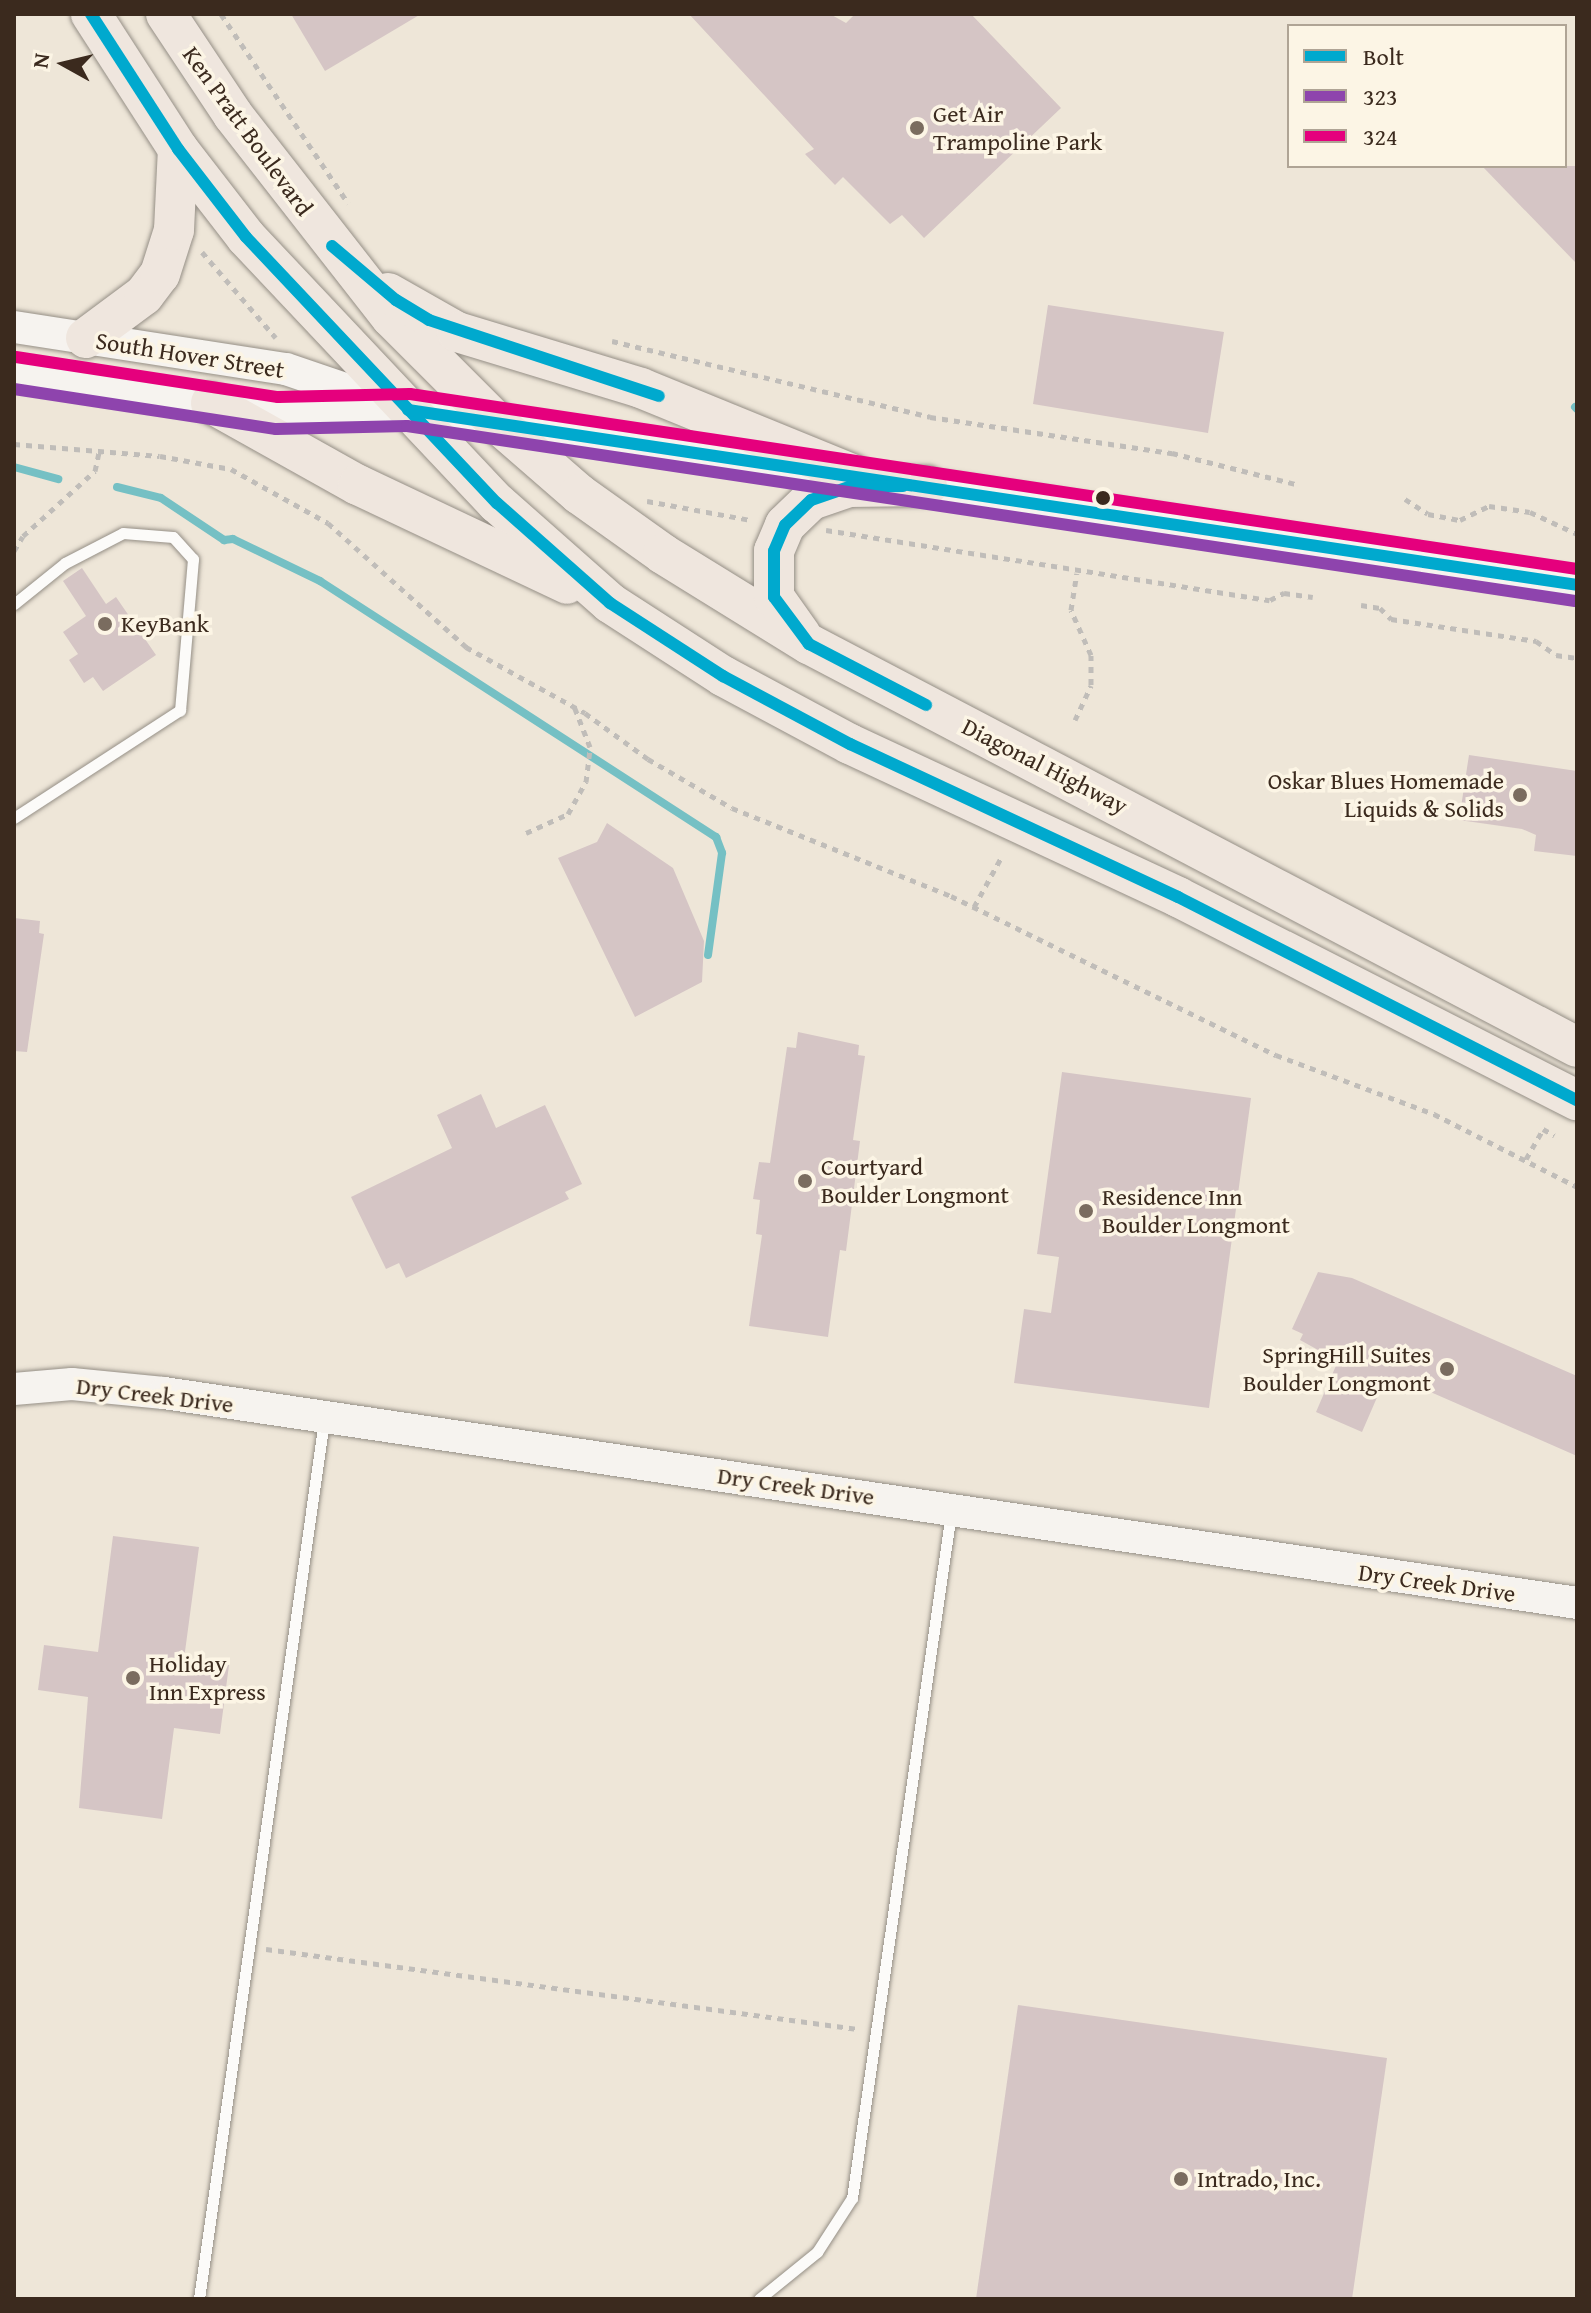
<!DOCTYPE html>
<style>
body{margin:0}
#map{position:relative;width:1591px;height:2313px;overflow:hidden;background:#eee6d8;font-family:"Gentium Book Plus",serif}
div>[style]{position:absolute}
.stream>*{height:8px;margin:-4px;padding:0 4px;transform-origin:4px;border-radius:4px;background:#75c0c4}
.building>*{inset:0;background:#d5c5c5}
.path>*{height:5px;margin-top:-2.5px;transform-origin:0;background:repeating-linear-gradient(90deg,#c0bdb9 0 6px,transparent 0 12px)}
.roads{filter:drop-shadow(0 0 2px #958f86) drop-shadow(0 0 2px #958f86)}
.lane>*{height:11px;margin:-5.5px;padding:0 5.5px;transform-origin:5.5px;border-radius:5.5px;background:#fcfbf9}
.secondary>*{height:32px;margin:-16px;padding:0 16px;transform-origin:16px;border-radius:16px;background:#f6f3ef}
.highway>*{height:40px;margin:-20px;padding:0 20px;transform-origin:20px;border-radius:20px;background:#efe6de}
.bus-1>*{height:12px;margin:-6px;padding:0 6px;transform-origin:6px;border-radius:6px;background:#00a9ce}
.bus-2>*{height:12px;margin:-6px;padding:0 6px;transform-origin:6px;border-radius:6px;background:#8e44ad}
.bus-3>*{height:12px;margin:-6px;padding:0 6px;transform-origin:6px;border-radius:6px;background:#e5007d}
.dots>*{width:22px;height:22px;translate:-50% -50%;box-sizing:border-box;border:4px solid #fcf5e5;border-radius:50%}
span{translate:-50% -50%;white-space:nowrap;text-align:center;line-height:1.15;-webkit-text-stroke:7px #fcf5e5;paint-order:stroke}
.poi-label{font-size:24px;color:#3b2a1e}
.left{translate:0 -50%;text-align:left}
.right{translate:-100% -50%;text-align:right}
.street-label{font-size:24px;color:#3b2a1e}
.frame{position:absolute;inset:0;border:16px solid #3b2a1e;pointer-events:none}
.legend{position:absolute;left:1287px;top:24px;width:280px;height:144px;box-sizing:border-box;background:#fcf5e5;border:2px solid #afa495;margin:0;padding:10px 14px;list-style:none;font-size:24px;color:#3b2a1e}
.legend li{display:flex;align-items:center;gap:16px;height:40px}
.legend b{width:40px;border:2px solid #afa495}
.north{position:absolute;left:24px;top:24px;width:80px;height:80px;-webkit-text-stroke:6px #fcf5e5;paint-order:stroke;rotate:278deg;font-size:22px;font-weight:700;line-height:32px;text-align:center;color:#3b2a1e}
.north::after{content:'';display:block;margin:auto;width:28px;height:36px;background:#3b2a1e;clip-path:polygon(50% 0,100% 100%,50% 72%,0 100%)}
</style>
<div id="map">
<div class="stream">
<div style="left:1575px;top:407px;width:3px;rotate:45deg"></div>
<div style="left:14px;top:467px;width:46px;rotate:15.3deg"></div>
<div style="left:117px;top:487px;width:45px;rotate:14deg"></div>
<div style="left:161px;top:498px;width:76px;rotate:33.7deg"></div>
<div style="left:224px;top:540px;width:9px;rotate:-6deg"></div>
<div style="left:233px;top:539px;width:97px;rotate:25.8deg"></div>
<div style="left:320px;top:581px;width:472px;rotate:32.9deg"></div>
<div style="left:716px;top:837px;width:17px;rotate:69deg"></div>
<div style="left:722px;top:853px;width:103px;rotate:97.8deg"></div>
</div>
<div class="building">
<div style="clip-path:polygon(291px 14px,421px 14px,325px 71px)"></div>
<div style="clip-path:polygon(689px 14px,830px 14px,846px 23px,855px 14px,971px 14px,1061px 108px,924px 238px,902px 215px,890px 224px,843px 177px,835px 185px,805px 154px,814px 149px)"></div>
<div style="clip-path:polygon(1482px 166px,1577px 166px,1577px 264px)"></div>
<div style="clip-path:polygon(1048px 305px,1224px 332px,1208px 433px,1033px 404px)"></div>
<div style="clip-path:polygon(82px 568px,106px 604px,116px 597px,156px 655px,103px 691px,93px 677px,84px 683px,69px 660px,78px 654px,63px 632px,86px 616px,63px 581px)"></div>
<div style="clip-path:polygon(1469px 755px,1577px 771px,1577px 856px,1534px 851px,1536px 835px,1522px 829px,1459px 820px)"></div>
<div style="clip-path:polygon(607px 823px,673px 868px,704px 941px,702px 982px,635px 1017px,558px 858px,597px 842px)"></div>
<div style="clip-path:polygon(14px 918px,40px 921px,39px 933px,44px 934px,27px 1052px,14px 1051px)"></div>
<div style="clip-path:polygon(798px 1032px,859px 1045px,858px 1055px,865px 1056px,853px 1140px,860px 1141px,850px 1220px,846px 1251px,840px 1250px,828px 1337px,749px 1326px,762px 1235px,756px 1234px,760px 1200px,753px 1199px,759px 1162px,770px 1163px,787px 1047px,796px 1048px)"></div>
<div style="clip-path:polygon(1062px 1072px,1251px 1098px,1209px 1408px,1014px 1383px,1024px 1309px,1051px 1313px,1059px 1257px,1037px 1254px)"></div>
<div style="clip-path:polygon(481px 1094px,496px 1128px,545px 1105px,582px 1184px,565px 1192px,569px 1199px,406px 1278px,399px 1263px,386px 1269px,351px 1197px,452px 1148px,437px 1115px)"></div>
<div style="clip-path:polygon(1318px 1272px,1352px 1278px,1577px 1376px,1577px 1456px,1403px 1380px,1401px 1386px,1385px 1379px,1362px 1432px,1316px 1412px,1338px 1361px,1300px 1340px,1303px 1334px,1292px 1329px)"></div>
<div style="clip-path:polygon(113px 1536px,199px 1547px,184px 1659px,229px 1665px,220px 1734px,174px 1728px,162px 1819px,79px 1808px,88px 1697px,38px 1690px,44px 1645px,98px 1652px)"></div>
<div style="clip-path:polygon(1018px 2005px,1387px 2058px,1352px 2299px,976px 2299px)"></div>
</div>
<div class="path">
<div style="left:221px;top:14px;width:228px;rotate:56.1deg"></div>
<div style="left:202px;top:252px;width:113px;rotate:49.3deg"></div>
<div style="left:612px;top:341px;width:327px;rotate:13.4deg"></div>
<div style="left:930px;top:417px;width:245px;rotate:8.5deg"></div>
<div style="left:1172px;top:453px;width:131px;rotate:14.1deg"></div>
<div style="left:14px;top:444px;width:146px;rotate:4.7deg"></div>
<div style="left:160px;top:456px;width:72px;rotate:10.4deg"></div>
<div style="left:231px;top:469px;width:111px;rotate:29.1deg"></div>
<div style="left:328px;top:523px;width:186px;rotate:41.9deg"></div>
<div style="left:466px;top:647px;width:136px;rotate:29deg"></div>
<div style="left:585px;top:713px;width:78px;rotate:36.1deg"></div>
<div style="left:648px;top:759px;width:97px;rotate:30.3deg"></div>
<div style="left:732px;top:808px;width:236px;rotate:21.9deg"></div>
<div style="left:951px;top:896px;width:362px;rotate:26.1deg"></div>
<div style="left:1276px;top:1055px;width:169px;rotate:20.5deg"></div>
<div style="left:1434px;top:1114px;width:161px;rotate:27deg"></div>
<div style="left:1405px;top:499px;width:27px;rotate:33deg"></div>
<div style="left:1428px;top:514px;width:33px;rotate:11deg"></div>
<div style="left:1460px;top:520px;width:32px;rotate:-26deg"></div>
<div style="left:1489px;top:506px;width:41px;rotate:8.3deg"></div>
<div style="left:1530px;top:512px;width:52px;rotate:25.1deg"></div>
<div style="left:647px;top:501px;width:106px;rotate:10.4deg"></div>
<div style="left:826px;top:530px;width:449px;rotate:9deg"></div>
<div style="left:1270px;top:600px;width:16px;rotate:-27deg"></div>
<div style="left:1284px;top:593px;width:29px;rotate:8deg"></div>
<div style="left:14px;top:551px;width:17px;rotate:-59deg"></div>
<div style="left:23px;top:536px;width:97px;rotate:-42.1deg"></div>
<div style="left:95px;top:471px;width:19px;rotate:-78deg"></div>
<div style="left:1361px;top:605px;width:19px;rotate:9deg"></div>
<div style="left:1380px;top:608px;width:16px;rotate:45deg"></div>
<div style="left:1391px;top:619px;width:147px;rotate:8.6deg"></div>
<div style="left:1536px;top:641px;width:24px;rotate:35deg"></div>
<div style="left:1556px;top:655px;width:21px;rotate:8deg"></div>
<div style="left:1075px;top:720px;width:38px;rotate:-65deg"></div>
<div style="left:1091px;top:685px;width:30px;rotate:-90deg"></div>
<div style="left:1091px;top:655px;width:49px;rotate:-114deg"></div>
<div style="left:1071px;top:610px;width:37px;rotate:-81deg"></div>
<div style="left:526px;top:833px;width:46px;rotate:-24.3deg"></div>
<div style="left:568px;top:814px;width:37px;rotate:-61deg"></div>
<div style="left:586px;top:782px;width:35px;rotate:-83deg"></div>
<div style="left:590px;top:747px;width:44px;rotate:-111.3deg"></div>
<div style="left:974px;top:907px;width:58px;rotate:-61.2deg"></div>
<div style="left:1526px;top:1159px;width:34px;rotate:-60deg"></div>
<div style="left:1543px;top:1129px;width:13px;rotate:29deg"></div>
<div style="left:266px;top:1949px;width:597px;rotate:7.7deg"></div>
</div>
<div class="roads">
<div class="lane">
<div style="left:14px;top:604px;width:65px;rotate:-38.8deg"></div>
<div style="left:65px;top:563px;width:65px;rotate:-27.3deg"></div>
<div style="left:123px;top:533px;width:50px;rotate:4.6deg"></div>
<div style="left:173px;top:537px;width:30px;rotate:48deg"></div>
<div style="left:193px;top:559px;width:152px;rotate:94.9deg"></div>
<div style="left:180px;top:710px;width:198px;rotate:147deg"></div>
<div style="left:199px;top:2299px;width:887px;rotate:-81.9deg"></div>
<div style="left:759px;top:2299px;width:75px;rotate:-39deg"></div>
<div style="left:817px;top:2252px;width:64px;rotate:-57.1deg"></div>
<div style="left:852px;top:2198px;width:692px;rotate:-81.78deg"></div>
</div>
<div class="secondary">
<div style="left:14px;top:327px;width:275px;rotate:8.8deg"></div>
<div style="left:286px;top:369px;width:106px;rotate:18.8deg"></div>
<div style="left:14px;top:373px;width:266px;rotate:8.6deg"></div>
<div style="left:277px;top:413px;width:131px;rotate:-1.3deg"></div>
<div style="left:408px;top:410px;width:408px;rotate:8.2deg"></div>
<div style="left:905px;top:482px;width:680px;rotate:8.71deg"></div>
<div style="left:14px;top:1389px;width:58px;rotate:-4.9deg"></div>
<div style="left:72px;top:1384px;width:92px;rotate:5.6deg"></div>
<div style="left:164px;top:1393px;width:1429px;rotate:8.45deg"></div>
</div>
<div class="highway">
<div style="left:91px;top:14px;width:161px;rotate:57.2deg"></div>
<div style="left:178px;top:149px;width:111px;rotate:52.3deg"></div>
<div style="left:246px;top:237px;width:366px;rotate:46.7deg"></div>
<div style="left:497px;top:503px;width:151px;rotate:41.5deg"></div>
<div style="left:610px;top:603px;width:135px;rotate:32.9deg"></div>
<div style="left:723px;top:676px;width:144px;rotate:28.2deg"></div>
<div style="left:850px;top:744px;width:362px;rotate:25deg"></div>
<div style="left:1178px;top:897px;width:448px;rotate:27deg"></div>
<div style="left:166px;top:14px;width:121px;rotate:56.4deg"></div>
<div style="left:233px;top:115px;width:256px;rotate:52deg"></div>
<div style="left:391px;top:317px;width:148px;rotate:45deg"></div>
<div style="left:496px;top:422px;width:110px;rotate:40.9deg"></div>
<div style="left:579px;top:494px;width:103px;rotate:35.5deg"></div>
<div style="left:663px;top:554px;width:172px;rotate:31.7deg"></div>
<div style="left:809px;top:644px;width:867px;rotate:27.69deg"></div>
<div style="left:388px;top:293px;width:79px;rotate:29.5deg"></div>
<div style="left:457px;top:332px;width:192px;rotate:16.9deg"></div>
<div style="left:641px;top:388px;width:228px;rotate:22.2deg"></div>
<div style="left:86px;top:338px;width:72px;rotate:-36.6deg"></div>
<div style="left:144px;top:295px;width:26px;rotate:-53deg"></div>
<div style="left:160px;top:274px;width:46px;rotate:-72.3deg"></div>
<div style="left:174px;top:230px;width:81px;rotate:-87.2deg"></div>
<div style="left:211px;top:403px;width:168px;rotate:29.2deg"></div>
<div style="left:358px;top:485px;width:231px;rotate:25.3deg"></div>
<div style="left:801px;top:635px;width:47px;rotate:-125.4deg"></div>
<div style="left:774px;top:597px;width:46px;rotate:-90deg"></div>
<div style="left:774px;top:551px;width:28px;rotate:-67deg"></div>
<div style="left:785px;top:525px;width:36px;rotate:-44deg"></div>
<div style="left:811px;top:500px;width:40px;rotate:-18.9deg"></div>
<div style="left:849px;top:487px;width:78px;rotate:-0.7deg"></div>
</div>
</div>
<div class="bus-1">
<div style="left:91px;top:14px;width:161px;rotate:57.2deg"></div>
<div style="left:178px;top:149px;width:111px;rotate:52.3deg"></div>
<div style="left:246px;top:237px;width:366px;rotate:46.7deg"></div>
<div style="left:497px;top:503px;width:151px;rotate:41.5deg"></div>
<div style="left:610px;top:603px;width:135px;rotate:32.9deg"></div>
<div style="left:723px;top:676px;width:144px;rotate:28.2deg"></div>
<div style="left:850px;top:744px;width:362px;rotate:25deg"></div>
<div style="left:1178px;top:897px;width:448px;rotate:27deg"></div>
<div style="left:332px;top:246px;width:84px;rotate:40.2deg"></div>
<div style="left:396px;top:300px;width:39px;rotate:31deg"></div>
<div style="left:429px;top:320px;width:242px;rotate:18.3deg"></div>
<div style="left:408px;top:410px;width:1182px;rotate:8.51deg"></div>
<div style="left:903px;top:486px;width:54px;rotate:178.9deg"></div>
<div style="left:849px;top:487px;width:40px;rotate:161.1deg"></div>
<div style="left:811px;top:500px;width:36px;rotate:136deg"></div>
<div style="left:785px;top:525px;width:28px;rotate:113deg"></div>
<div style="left:774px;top:551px;width:46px;rotate:90deg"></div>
<div style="left:774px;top:597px;width:59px;rotate:53.3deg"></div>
<div style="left:809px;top:644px;width:132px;rotate:27.5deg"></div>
</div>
<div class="bus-2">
<div style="left:14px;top:389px;width:265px;rotate:8.7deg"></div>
<div style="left:276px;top:429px;width:131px;rotate:-1.3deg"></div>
<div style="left:407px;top:426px;width:1181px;rotate:8.52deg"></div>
</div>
<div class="bus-3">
<div style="left:16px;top:357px;width:265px;rotate:8.7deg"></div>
<div style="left:278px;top:397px;width:132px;rotate:-1.3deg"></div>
<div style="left:410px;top:394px;width:1180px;rotate:8.53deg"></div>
</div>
<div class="dots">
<div style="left:917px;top:128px;background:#7a6c5f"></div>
<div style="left:1103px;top:498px;background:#3b2a1e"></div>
<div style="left:105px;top:624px;background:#7a6c5f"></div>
<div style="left:1520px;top:795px;background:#7a6c5f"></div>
<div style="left:805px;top:1181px;background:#7a6c5f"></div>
<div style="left:1086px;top:1211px;background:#7a6c5f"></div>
<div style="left:1447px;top:1369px;background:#7a6c5f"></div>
<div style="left:133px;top:1678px;background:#7a6c5f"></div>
<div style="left:1181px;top:2179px;background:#7a6c5f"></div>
</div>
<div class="poi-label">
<span class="left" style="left:933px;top:128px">Get Air<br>Trampoline Park</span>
<span class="left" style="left:121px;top:624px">KeyBank</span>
<span class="right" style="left:1504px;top:795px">Oskar Blues Homemade<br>Liquids &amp; Solids</span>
<span class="left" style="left:821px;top:1181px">Courtyard<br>Boulder Longmont</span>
<span class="left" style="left:1102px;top:1211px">Residence Inn<br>Boulder Longmont</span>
<span class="right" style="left:1431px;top:1369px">SpringHill Suites<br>Boulder Longmont</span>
<span class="left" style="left:149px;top:1678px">Holiday<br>Inn Express</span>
<span class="left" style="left:1197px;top:2179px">Intrado, Inc.</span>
</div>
<div class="street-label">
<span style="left:248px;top:131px;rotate:54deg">Ken Pratt Boulevard</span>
<span style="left:190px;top:355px;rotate:9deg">South Hover Street</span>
<span style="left:1045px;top:766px;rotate:27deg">Diagonal Highway</span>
<span style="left:155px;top:1395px;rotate:7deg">Dry Creek Drive</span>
<span style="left:796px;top:1486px;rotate:8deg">Dry Creek Drive</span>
<span style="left:1437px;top:1583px;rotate:8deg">Dry Creek Drive</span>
</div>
<div class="frame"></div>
<ul class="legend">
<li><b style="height:10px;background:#00a9ce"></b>Bolt</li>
<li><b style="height:10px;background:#8e44ad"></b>323</li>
<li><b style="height:10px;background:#e5007d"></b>324</li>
</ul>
<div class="north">N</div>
</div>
